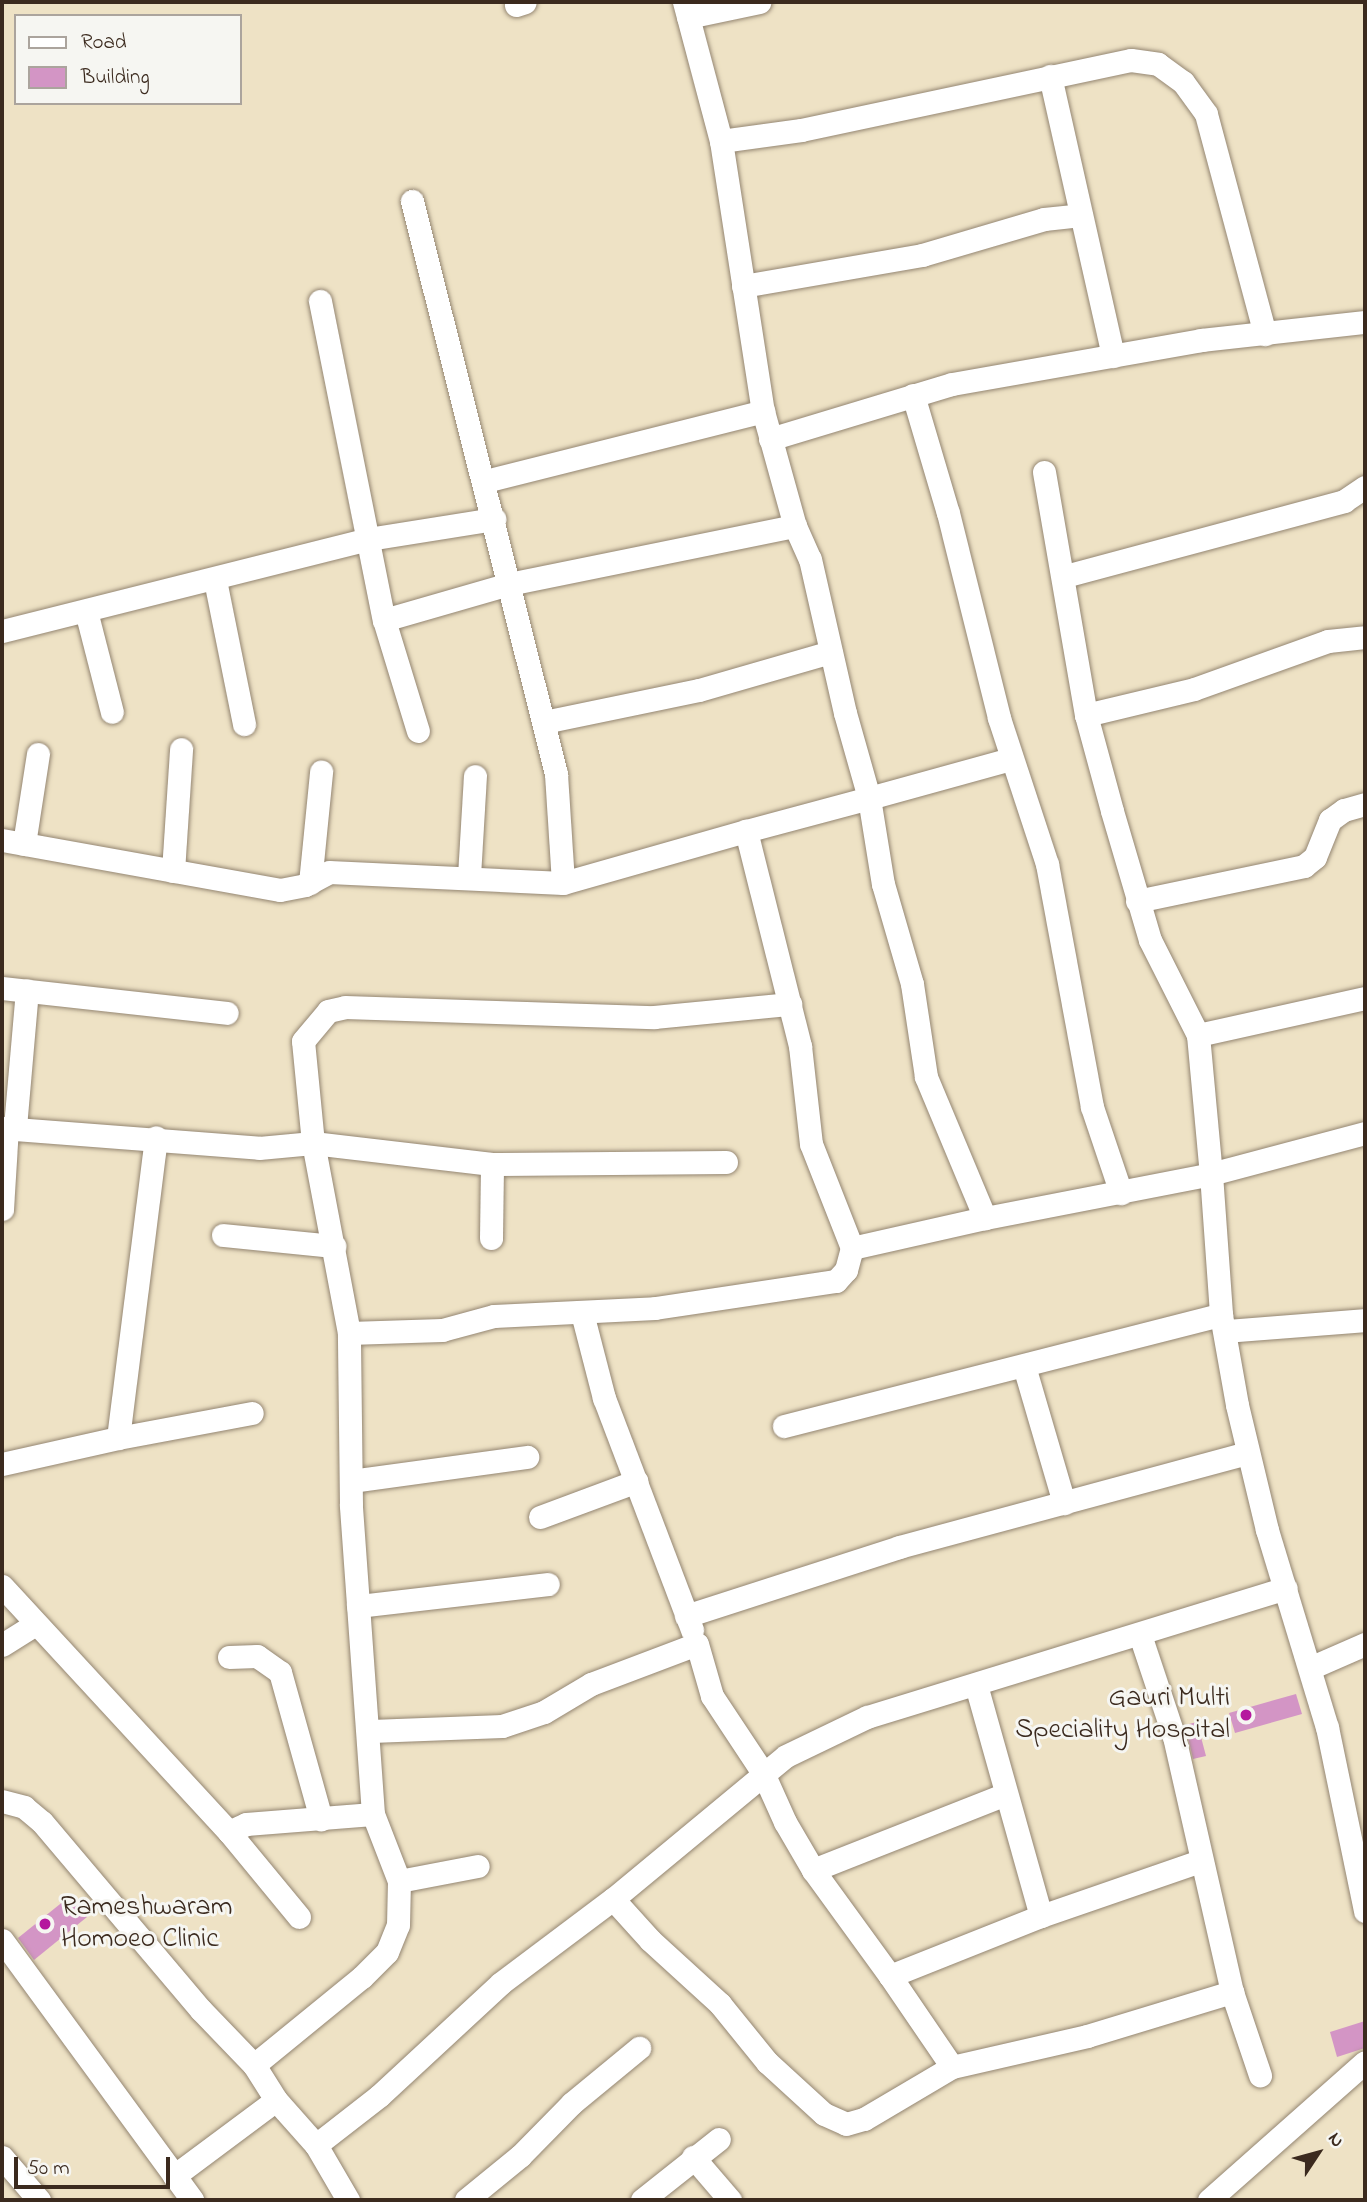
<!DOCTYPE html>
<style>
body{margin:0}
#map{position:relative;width:1367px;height:2202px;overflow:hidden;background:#eee2c5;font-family:"Indie Flower",sans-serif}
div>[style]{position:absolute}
.building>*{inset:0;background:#d395c5}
.roads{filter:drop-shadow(0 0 2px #948672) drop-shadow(0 0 2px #948672)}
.minor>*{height:23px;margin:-11.5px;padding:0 11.5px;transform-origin:11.5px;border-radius:11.5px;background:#fff}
.dots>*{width:19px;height:19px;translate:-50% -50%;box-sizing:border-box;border:4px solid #f6f6f2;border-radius:50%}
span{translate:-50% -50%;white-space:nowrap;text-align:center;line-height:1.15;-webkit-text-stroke:6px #f6f6f2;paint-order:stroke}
.poi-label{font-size:28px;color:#3b2a1e}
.right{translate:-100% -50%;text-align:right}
.left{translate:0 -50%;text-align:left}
.frame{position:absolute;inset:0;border:4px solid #3b2a1e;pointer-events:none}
.legend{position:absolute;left:14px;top:14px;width:228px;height:91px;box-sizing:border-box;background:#f6f6f2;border:2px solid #aba49d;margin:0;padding:9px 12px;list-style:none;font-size:21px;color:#3b2a1e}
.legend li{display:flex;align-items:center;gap:14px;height:35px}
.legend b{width:35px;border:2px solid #aba49d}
.north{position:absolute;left:1283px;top:2118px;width:70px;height:70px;-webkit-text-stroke:5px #f6f6f2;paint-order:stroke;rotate:54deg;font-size:19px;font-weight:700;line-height:28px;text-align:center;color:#3b2a1e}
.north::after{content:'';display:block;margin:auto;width:24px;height:32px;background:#3b2a1e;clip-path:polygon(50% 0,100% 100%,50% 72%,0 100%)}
.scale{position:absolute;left:14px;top:2157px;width:156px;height:32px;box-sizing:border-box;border:4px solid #3b2a1e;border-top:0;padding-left:9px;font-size:21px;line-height:24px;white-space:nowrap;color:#3b2a1e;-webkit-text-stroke:5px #f6f6f2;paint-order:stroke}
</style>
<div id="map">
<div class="building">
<div style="clip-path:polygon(1296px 1694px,1302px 1714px,1235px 1733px,1229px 1713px)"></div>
<div style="clip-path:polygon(1197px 1722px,1206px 1756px,1193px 1759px,1185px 1725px)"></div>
<div style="clip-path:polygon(70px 1896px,87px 1917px,34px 1960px,18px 1938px)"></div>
<div style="clip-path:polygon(1365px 2021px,1365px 2048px,1337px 2057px,1330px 2032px)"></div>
</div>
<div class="roads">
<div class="minor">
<div style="left:684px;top:2px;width:144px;rotate:75.1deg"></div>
<div style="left:721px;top:141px;width:273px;rotate:81.2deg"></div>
<div style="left:763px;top:411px;width:119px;rotate:74.5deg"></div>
<div style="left:795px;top:526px;width:36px;rotate:66deg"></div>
<div style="left:810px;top:559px;width:158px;rotate:77.2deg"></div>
<div style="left:845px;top:713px;width:88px;rotate:74.2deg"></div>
<div style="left:869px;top:798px;width:147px;rotate:-15.4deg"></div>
<div style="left:516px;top:5px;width:9px;rotate:-18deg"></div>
<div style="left:688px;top:17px;width:73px;rotate:-11.9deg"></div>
<div style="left:1050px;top:76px;width:287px;rotate:77.3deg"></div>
<div style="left:721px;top:141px;width:81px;rotate:-7.8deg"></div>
<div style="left:801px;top:130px;width:337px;rotate:-12deg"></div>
<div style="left:1131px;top:60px;width:27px;rotate:8deg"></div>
<div style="left:1158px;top:64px;width:31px;rotate:36deg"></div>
<div style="left:1183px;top:82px;width:39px;rotate:54deg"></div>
<div style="left:1206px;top:114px;width:228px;rotate:75deg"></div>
<div style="left:412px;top:201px;width:591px;rotate:75.89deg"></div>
<div style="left:556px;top:774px;width:109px;rotate:86.3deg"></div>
<div style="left:743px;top:286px;width:182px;rotate:-9.8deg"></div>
<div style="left:922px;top:255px;width:127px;rotate:-16.4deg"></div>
<div style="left:1044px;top:219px;width:37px;rotate:-6deg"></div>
<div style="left:320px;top:301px;width:325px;rotate:78.7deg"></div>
<div style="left:384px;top:620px;width:130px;rotate:-16.1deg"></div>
<div style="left:509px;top:584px;width:292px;rotate:-11.5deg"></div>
<div style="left:913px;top:395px;width:123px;rotate:73.5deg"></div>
<div style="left:948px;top:513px;width:211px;rotate:76deg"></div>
<div style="left:999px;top:718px;width:154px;rotate:71.8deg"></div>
<div style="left:1047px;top:864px;width:247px;rotate:79.5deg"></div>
<div style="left:1092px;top:1107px;width:91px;rotate:71.4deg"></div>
<div style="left:770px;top:439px;width:190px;rotate:-16.8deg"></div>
<div style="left:952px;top:384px;width:253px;rotate:-10deg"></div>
<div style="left:1201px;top:340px;width:165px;rotate:-6.3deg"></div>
<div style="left:1044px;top:472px;width:247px;rotate:80.2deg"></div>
<div style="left:1086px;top:715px;width:99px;rotate:74.8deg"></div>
<div style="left:1112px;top:811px;width:134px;rotate:73.6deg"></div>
<div style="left:1150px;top:940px;width:106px;rotate:63.2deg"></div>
<div style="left:1198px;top:1035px;width:171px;rotate:-12.5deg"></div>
<div style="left:485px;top:481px;width:287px;rotate:-14.1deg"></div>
<div style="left:1065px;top:576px;width:289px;rotate:-15deg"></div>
<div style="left:1344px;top:501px;width:25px;rotate:-34deg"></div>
<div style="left:215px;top:580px;width:147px;rotate:78.6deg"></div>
<div style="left:86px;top:611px;width:104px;rotate:75.6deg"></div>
<div style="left:384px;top:620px;width:116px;rotate:73deg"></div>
<div style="left:2px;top:631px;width:377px;rotate:-14.1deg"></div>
<div style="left:368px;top:539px;width:128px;rotate:-9deg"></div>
<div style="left:1086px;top:715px;width:111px;rotate:-13.5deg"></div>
<div style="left:1194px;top:689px;width:142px;rotate:-19.7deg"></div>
<div style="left:1328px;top:641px;width:37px;rotate:-6deg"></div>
<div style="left:544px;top:722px;width:158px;rotate:-11.7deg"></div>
<div style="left:699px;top:690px;width:137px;rotate:-16.1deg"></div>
<div style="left:2px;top:840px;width:282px;rotate:10.2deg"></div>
<div style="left:280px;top:890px;width:25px;rotate:-11deg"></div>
<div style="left:305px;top:885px;width:27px;rotate:-28deg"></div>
<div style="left:329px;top:872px;width:234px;rotate:2.7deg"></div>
<div style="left:563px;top:883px;width:190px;rotate:-15.9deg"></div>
<div style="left:24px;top:844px;width:91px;rotate:-81.2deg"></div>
<div style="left:173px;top:871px;width:122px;rotate:-86.2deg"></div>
<div style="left:469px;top:876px;width:100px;rotate:-86.6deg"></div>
<div style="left:310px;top:883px;width:112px;rotate:-84.3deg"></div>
<div style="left:1137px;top:901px;width:171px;rotate:-11.8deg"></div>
<div style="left:1304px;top:866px;width:14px;rotate:-39deg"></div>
<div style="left:1315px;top:857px;width:40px;rotate:-68deg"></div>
<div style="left:1330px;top:820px;width:17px;rotate:-36deg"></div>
<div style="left:1344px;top:810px;width:22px;rotate:-16deg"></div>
<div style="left:2px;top:988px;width:226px;rotate:6.3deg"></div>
<div style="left:1198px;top:1035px;width:140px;rotate:84.7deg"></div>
<div style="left:1211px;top:1174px;width:159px;rotate:-14.9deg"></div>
<div style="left:15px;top:1127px;width:137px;rotate:-85deg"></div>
<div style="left:2px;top:1128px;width:258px;rotate:4.4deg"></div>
<div style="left:259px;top:1148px;width:54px;rotate:-5.3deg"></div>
<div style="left:313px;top:1143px;width:180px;rotate:6.7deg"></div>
<div style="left:492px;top:1164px;width:234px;rotate:-0.5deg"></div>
<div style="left:2px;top:1209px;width:81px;rotate:-86.5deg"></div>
<div style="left:223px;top:1235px;width:112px;rotate:5.7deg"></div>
<div style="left:491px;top:1238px;width:74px;rotate:-89.2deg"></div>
<div style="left:852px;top:1248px;width:136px;rotate:-12.7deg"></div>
<div style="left:582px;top:1313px;width:88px;rotate:75.5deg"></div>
<div style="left:604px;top:1398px;width:248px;rotate:69.2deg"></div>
<div style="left:1226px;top:1331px;width:139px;rotate:-4.5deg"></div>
<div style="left:349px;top:1333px;width:193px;rotate:-100.7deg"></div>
<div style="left:313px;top:1143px;width:102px;rotate:-95.6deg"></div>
<div style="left:303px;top:1041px;width:39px;rotate:-50deg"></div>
<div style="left:328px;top:1011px;width:17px;rotate:-13deg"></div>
<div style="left:345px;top:1007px;width:309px;rotate:1.9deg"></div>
<div style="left:654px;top:1017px;width:137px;rotate:-5.5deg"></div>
<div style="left:1024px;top:1366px;width:143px;rotate:73.7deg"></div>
<div style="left:784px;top:1426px;width:451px;rotate:-14.3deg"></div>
<div style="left:118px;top:1438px;width:136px;rotate:-10.6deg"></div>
<div style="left:2px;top:1464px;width:119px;rotate:-12.6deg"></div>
<div style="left:118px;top:1438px;width:303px;rotate:-82.8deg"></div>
<div style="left:351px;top:1481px;width:178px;rotate:-7.8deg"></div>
<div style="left:540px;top:1517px;width:103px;rotate:-20.4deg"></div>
<div style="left:2px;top:1586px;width:335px;rotate:47.3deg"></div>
<div style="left:229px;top:1832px;width:19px;rotate:-25deg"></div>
<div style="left:246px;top:1824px;width:127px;rotate:-4.5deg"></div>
<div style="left:358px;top:1606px;width:191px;rotate:-6.6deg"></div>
<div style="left:686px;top:1616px;width:224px;rotate:-17.9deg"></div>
<div style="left:899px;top:1547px;width:361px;rotate:-15.1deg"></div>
<div style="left:2px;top:1645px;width:39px;rotate:-32deg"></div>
<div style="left:229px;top:1657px;width:28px;rotate:-2deg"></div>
<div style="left:257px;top:1656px;width:28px;rotate:35deg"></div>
<div style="left:280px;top:1672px;width:153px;rotate:74.4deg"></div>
<div style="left:1310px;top:1668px;width:60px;rotate:-23.6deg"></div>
<div style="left:976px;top:1685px;width:240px;rotate:74.3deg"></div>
<div style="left:371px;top:1731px;width:131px;rotate:-2.2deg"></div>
<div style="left:502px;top:1726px;width:44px;rotate:-18.4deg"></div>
<div style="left:544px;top:1712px;width:55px;rotate:-30.8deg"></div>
<div style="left:591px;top:1684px;width:113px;rotate:-20.7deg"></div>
<div style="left:697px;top:1644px;width:54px;rotate:73.9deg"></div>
<div style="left:712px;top:1696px;width:92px;rotate:56.5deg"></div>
<div style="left:763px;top:1773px;width:54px;rotate:65.8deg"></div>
<div style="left:785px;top:1822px;width:56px;rotate:59.7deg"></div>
<div style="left:813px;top:1870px;width:131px;rotate:54deg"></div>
<div style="left:890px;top:1976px;width:162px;rotate:-21.7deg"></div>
<div style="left:1041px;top:1916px;width:168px;rotate:-19.1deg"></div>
<div style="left:2px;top:1801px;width:23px;rotate:15deg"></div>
<div style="left:24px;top:1807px;width:23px;rotate:40deg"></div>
<div style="left:42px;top:1822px;width:246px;rotate:49.8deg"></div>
<div style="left:201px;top:2010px;width:76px;rotate:46.1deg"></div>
<div style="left:254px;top:2065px;width:41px;rotate:57.8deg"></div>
<div style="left:276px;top:2100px;width:60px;rotate:48.4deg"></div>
<div style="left:316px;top:2145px;width:80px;rotate:-37.9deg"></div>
<div style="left:379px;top:2096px;width:166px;rotate:-42.8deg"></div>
<div style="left:501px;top:1983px;width:140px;rotate:-36.9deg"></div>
<div style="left:613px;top:1899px;width:224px;rotate:-39.6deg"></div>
<div style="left:786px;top:1756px;width:90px;rotate:-25.7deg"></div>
<div style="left:867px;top:1717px;width:438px;rotate:-17.1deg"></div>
<div style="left:229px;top:1832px;width:110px;rotate:50.5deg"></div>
<div style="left:813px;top:1870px;width:207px;rotate:-21.5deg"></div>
<div style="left:399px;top:1881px;width:80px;rotate:-10.8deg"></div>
<div style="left:613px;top:1899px;width:55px;rotate:47.9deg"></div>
<div style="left:650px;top:1940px;width:95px;rotate:42.4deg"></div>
<div style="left:720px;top:2004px;width:75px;rotate:51deg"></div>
<div style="left:767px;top:2062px;width:77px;rotate:42.4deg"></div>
<div style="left:824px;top:2114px;width:24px;rotate:24deg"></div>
<div style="left:846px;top:2124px;width:19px;rotate:-16deg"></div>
<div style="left:864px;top:2119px;width:102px;rotate:-30.6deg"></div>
<div style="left:952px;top:2067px;width:139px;rotate:-12.9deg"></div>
<div style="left:1087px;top:2036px;width:152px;rotate:-16.9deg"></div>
<div style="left:1232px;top:1992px;width:262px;rotate:-102.8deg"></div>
<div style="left:1174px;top:1737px;width:108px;rotate:-108.4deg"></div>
<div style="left:2px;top:1940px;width:322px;rotate:53.8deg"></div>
<div style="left:890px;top:1976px;width:110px;rotate:55.7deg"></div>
<div style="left:1232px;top:1992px;width:88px;rotate:71.4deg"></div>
<div style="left:254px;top:2065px;width:139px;rotate:-39.2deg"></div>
<div style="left:362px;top:1977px;width:35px;rotate:-45deg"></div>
<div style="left:387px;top:1952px;width:29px;rotate:-68deg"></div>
<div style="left:398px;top:1925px;width:44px;rotate:-88.7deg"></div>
<div style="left:399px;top:1881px;width:72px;rotate:-111.2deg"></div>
<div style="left:373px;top:1814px;width:310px;rotate:-94.1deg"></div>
<div style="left:351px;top:1505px;width:172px;rotate:-90.7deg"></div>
<div style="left:349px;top:1333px;width:93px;rotate:-1.8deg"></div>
<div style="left:442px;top:1330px;width:54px;rotate:-15.1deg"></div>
<div style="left:494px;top:1316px;width:161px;rotate:-2.8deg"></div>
<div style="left:655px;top:1308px;width:183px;rotate:-8.5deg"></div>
<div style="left:836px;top:1281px;width:15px;rotate:-48deg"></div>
<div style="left:846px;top:1270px;width:23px;rotate:-75deg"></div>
<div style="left:852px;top:1248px;width:112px;rotate:-111.5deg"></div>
<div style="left:811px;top:1144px;width:99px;rotate:-96.4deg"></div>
<div style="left:800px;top:1046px;width:222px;rotate:-104.1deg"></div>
<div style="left:746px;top:831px;width:127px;rotate:-15deg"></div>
<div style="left:869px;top:798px;width:87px;rotate:80.8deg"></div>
<div style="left:883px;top:884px;width:104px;rotate:73.8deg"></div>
<div style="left:912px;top:984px;width:94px;rotate:81.4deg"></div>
<div style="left:926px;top:1077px;width:153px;rotate:67.3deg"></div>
<div style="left:985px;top:1218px;width:230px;rotate:-11deg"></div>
<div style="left:1211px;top:1174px;width:141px;rotate:85.9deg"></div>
<div style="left:1221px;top:1315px;width:91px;rotate:79.9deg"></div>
<div style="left:1237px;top:1405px;width:129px;rotate:76.5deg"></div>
<div style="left:1267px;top:1530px;width:206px;rotate:73.1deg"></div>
<div style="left:1327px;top:1727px;width:188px;rotate:78.3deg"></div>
<div style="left:316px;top:2145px;width:64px;rotate:59.8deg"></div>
<div style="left:2px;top:2157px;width:57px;rotate:49.3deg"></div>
<div style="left:693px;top:2157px;width:57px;rotate:49.3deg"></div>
<div style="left:174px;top:2176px;width:127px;rotate:-36.7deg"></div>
<div style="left:466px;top:2200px;width:70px;rotate:-39.2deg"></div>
<div style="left:520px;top:2156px;width:74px;rotate:-45.5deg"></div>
<div style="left:572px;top:2103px;width:87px;rotate:-39.4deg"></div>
<div style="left:642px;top:2200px;width:98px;rotate:-38.4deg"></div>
<div style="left:1209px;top:2200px;width:208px;rotate:-41.5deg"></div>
</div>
</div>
<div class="dots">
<div style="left:1246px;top:1715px;background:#b5179e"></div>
<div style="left:45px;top:1924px;background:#b5179e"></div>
</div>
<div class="poi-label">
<span class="right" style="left:1230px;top:1715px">Gauri Multi<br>Speciality Hospital</span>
<span class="left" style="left:61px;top:1924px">Rameshwaram<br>Homoeo Clinic</span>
</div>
<div class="frame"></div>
<ul class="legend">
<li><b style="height:9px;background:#fff"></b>Road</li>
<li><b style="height:19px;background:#d395c5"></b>Building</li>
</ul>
<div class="north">N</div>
<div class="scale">50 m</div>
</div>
